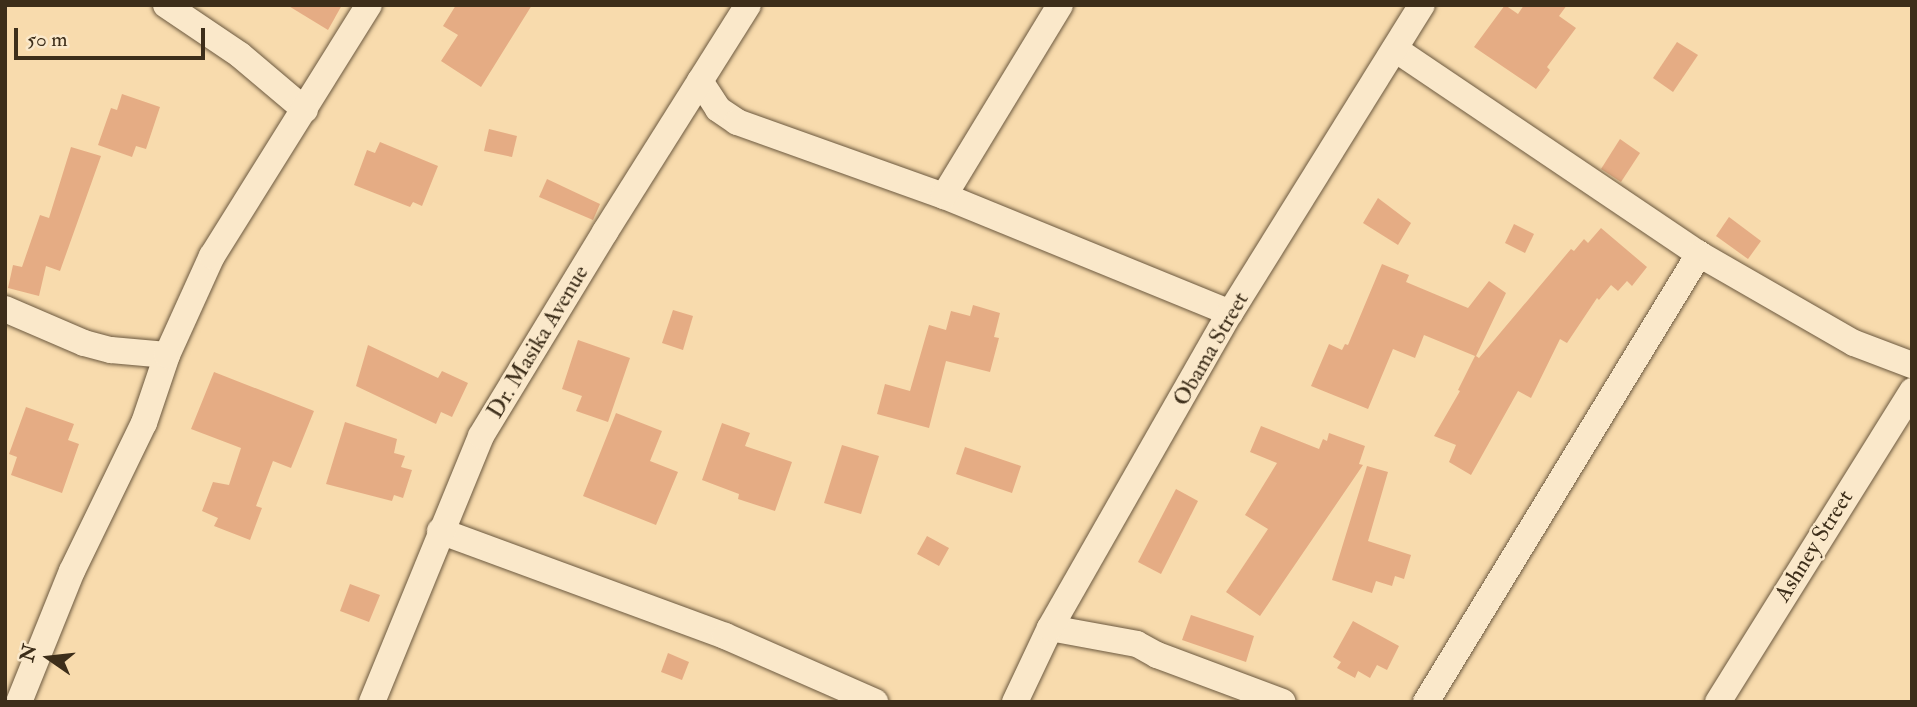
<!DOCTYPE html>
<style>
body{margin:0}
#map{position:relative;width:1917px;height:707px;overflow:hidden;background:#f8dbad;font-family:"IM FELL Double Pica",serif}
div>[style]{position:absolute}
.building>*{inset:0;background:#e5ac84}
.roads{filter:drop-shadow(0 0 2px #6c593f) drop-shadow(0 0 2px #6c593f)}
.minor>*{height:26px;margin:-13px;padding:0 13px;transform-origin:13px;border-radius:13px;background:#fae8ca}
span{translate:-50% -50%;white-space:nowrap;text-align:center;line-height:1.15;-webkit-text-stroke:5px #fae8ca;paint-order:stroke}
.street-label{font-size:23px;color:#3d2e1a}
.frame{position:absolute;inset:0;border:7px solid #3d2e1a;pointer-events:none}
.north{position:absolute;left:14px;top:623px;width:70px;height:70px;-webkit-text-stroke:5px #fae8ca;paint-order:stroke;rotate:284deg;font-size:19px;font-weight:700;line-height:28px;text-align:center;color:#3d2e1a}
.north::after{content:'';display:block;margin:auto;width:24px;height:32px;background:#3d2e1a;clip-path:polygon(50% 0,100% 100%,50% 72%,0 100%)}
.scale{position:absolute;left:14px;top:28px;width:191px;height:32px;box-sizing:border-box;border:4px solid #3d2e1a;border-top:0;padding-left:9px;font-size:21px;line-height:24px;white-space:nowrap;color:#3d2e1a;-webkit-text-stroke:5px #fae8ca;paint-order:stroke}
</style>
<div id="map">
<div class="building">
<div style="clip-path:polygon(287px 5px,342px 5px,328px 30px)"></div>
<div style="clip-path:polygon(456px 5px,532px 5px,481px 87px,441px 61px,458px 35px,443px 26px)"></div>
<div style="clip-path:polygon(1505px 5px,1518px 14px,1524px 5px,1567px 5px,1559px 16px,1576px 28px,1547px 67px,1550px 70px,1536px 89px,1474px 47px)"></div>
<div style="clip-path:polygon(1677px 42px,1698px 55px,1673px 92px,1653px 78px)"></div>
<div style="clip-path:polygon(122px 94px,160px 107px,146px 149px,136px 146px,132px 157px,98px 145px,111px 108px,117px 110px)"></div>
<div style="clip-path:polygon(489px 129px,517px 136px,512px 157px,484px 151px)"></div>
<div style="clip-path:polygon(1620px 139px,1640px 153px,1621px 182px,1601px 169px)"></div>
<div style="clip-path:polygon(380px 142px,438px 166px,422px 206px,413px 202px,410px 207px,354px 185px,367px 150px,375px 153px)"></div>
<div style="clip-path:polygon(71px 147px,101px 156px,60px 271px,46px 266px,39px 296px,8px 288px,13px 265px,22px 267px,40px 215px,49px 218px)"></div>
<div style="clip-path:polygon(547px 179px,600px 204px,593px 220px,539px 197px)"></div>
<div style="clip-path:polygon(1378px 198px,1411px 223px,1398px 245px,1363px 223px)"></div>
<div style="clip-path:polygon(1729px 217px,1761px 241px,1748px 259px,1716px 236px)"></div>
<div style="clip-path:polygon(1514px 224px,1534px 234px,1525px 253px,1505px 243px)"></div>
<div style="clip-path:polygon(1601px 228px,1647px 267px,1632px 286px,1627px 281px,1618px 291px,1611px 285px,1599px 300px,1597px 298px,1567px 343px,1560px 339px,1531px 398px,1518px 391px,1471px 475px,1449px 462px,1456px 445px,1434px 436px,1460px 391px,1458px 390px,1475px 356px,1424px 335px,1415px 358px,1393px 349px,1368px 409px,1311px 386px,1329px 344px,1342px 350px,1345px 344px,1348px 345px,1382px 264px,1409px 275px,1406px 282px,1468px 308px,1489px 281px,1506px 293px,1476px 356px,1479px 358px,1571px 249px,1574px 251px,1584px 239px,1588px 243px)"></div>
<div style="clip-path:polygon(973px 305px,1000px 313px,994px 337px,999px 338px,990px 372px,946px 361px,929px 428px,877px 414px,885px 384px,910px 391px,929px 325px,946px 330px,951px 311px,970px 316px)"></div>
<div style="clip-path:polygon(673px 310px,693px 316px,683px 350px,662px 343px)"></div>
<div style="clip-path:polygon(578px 340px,630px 358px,608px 422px,576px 411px,582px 396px,562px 389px)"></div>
<div style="clip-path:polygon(368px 345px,438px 378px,442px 371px,468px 383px,452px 417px,441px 412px,436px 424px,356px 386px)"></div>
<div style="clip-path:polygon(214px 372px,314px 411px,291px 468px,273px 461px,256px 506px,262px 508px,250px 540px,214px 526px,218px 518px,202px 511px,213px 482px,229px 485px,241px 448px,191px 429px)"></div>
<div style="clip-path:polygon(26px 407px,74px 424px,68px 440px,79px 444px,62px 493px,11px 475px,17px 457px,9px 454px)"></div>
<div style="clip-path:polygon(616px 413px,662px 431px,650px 461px,678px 472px,656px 525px,583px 496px)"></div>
<div style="clip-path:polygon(345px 422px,397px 439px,394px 453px,405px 456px,401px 467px,412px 470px,403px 498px,394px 495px,392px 501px,326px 484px)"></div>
<div style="clip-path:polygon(722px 423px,750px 433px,745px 446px,792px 462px,775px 511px,738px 499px,739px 494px,702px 480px)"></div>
<div style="clip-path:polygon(1261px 426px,1319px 449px,1323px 439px,1327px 441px,1329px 433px,1365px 446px,1359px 464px,1363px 465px,1260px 616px,1226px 592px,1268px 529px,1245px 515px,1277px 463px,1250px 452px)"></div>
<div style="clip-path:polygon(842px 445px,879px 456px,861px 514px,824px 503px)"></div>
<div style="clip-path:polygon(965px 447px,1021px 466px,1012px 493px,956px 474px)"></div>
<div style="clip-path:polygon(1367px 466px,1388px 472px,1368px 541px,1411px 555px,1404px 579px,1395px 576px,1392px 586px,1376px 581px,1372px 593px,1332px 580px)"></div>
<div style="clip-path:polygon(1176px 489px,1198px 501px,1161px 574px,1138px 562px)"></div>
<div style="clip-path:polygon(927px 536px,949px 548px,939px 566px,917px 554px)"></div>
<div style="clip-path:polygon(350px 584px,380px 595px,369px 622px,340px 611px)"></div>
<div style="clip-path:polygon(1191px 615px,1254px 636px,1246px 662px,1182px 640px)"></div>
<div style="clip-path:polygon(1353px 621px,1399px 646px,1387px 670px,1377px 665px,1370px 678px,1358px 671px,1355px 678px,1337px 668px,1341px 662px,1333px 657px)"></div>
<div style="clip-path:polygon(668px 653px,689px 662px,682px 680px,661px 672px)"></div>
</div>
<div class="roads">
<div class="minor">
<div style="left:166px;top:5px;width:89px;rotate:34deg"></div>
<div style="left:240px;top:55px;width:85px;rotate:40.2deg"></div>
<div style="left:1395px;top:49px;width:367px;rotate:34deg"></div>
<div style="left:1699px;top:254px;width:179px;rotate:29.9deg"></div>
<div style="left:1854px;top:343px;width:62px;rotate:20.8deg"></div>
<div style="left:700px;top:81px;width:33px;rotate:57deg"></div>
<div style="left:718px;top:109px;width:23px;rotate:34deg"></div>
<div style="left:737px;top:122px;width:220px;rotate:19.7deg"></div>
<div style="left:944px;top:196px;width:309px;rotate:22.2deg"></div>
<div style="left:944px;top:196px;width:223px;rotate:-58.7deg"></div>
<div style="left:5px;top:309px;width:86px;rotate:23.3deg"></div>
<div style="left:84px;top:343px;width:28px;rotate:15deg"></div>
<div style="left:111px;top:350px;width:56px;rotate:5.1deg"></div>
<div style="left:440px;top:531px;width:304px;rotate:20.2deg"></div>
<div style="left:725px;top:636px;width:164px;rotate:23.7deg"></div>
<div style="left:1050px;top:628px;width:88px;rotate:10.4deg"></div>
<div style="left:1137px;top:644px;width:23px;rotate:29deg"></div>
<div style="left:1157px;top:655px;width:134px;rotate:20.5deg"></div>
<div style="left:19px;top:702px;width:141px;rotate:-68deg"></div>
<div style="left:72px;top:571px;width:165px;rotate:-64.1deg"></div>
<div style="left:144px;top:423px;width:72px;rotate:-71.3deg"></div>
<div style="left:167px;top:355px;width:109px;rotate:-65.6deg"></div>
<div style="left:212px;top:256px;width:296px;rotate:-58deg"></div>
<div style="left:372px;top:702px;width:287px;rotate:-67.7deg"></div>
<div style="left:481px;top:436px;width:239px;rotate:-58.7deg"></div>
<div style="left:605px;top:232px;width:268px;rotate:-57.8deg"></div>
<div style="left:1015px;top:702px;width:82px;rotate:-64.7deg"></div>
<div style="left:1050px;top:628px;width:363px;rotate:-60.3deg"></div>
<div style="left:1230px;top:313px;width:363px;rotate:-58.1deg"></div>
<div style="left:1426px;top:702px;width:525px;rotate:-58.64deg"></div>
<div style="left:1718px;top:702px;width:367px;rotate:-58deg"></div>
</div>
</div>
<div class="street-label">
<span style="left:538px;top:342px;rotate:-59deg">Dr. Masika Avenue</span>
<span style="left:1211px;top:349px;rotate:-60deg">Obama Street</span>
<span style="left:1814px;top:546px;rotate:-58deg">Ashney Street</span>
</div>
<div class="frame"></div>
<div class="north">N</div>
<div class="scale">50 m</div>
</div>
